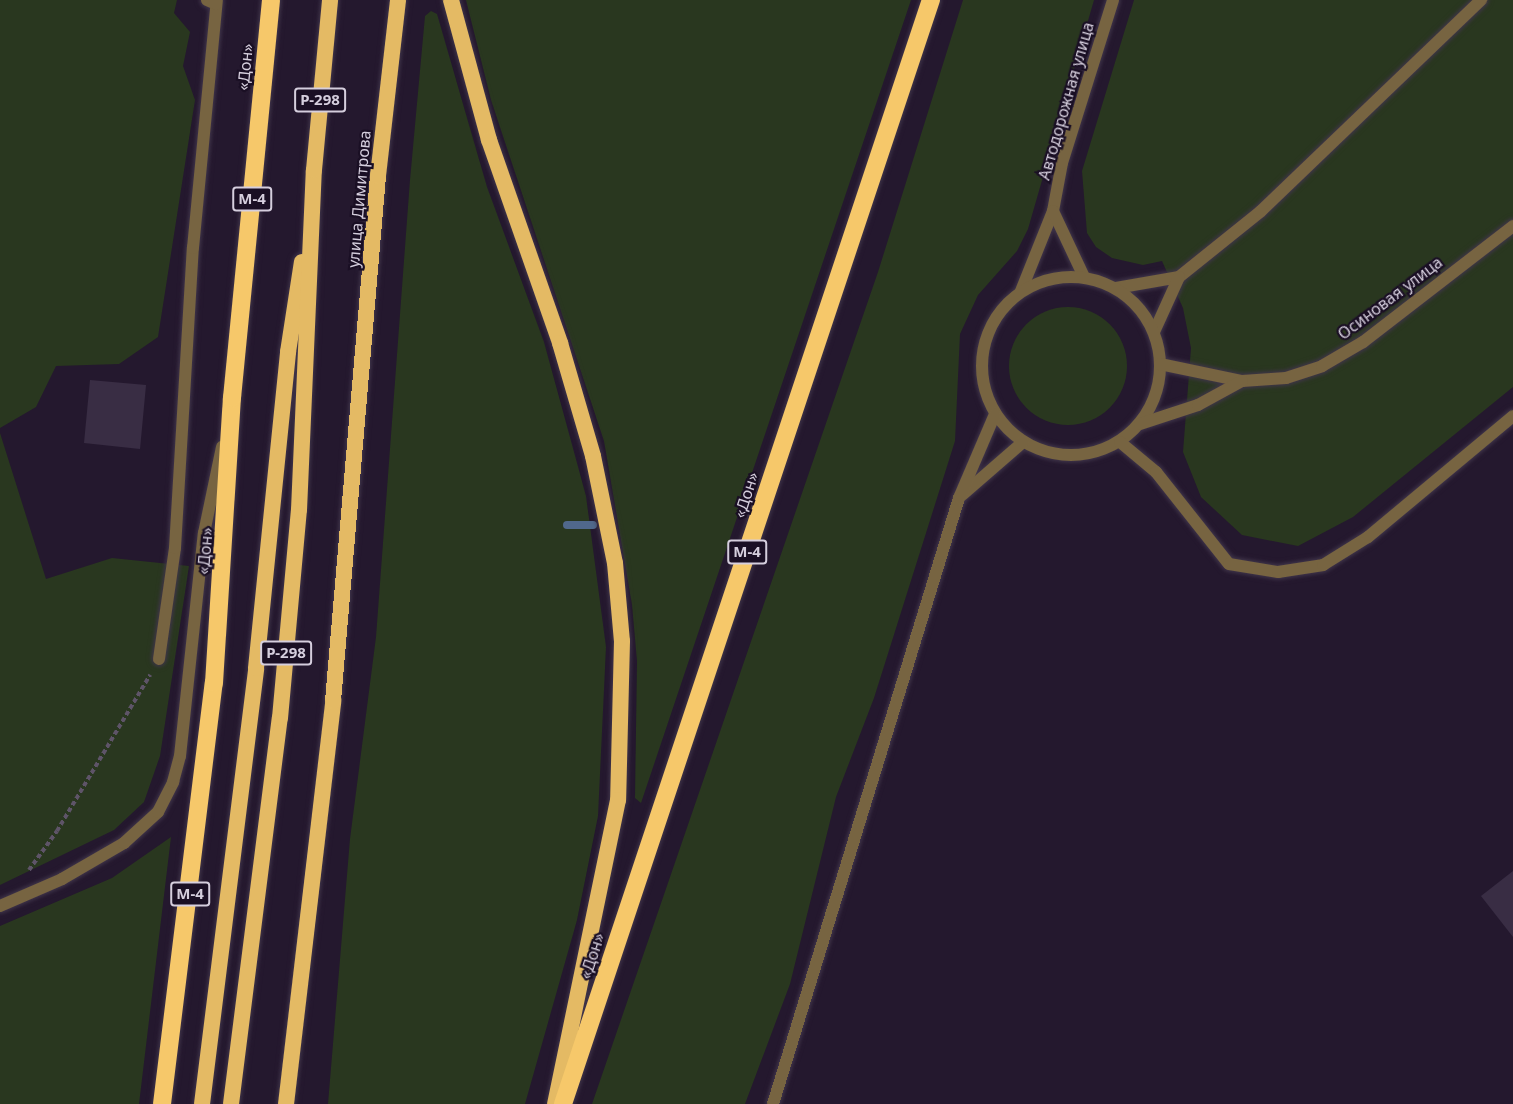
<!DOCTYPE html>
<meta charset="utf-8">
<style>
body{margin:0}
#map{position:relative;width:1513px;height:1104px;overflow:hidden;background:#24182e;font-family:"Noto Sans",sans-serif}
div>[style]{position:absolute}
.green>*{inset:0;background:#29371f}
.round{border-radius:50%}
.stream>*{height:8px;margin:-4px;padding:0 4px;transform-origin:4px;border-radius:4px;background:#50688b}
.building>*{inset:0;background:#392d44}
.path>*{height:4px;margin-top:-2px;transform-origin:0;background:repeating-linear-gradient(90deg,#5e5468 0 4.5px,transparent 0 7.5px)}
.roads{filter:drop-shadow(0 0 2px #40354a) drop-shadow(0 0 2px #40354a)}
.service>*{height:12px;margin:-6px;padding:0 6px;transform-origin:6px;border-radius:6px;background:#776441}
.minor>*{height:12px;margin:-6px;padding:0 6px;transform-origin:6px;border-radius:6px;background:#776441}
.minor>.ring{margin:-6px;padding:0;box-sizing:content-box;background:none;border:12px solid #776441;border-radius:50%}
.trunk>*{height:16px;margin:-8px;padding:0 8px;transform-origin:8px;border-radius:8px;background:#e4ba64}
.motorway>*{height:18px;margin:-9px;padding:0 9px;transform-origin:9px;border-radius:9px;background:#f6c86a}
span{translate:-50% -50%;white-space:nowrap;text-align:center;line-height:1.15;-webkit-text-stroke:4.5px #1a0f24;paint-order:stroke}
.shield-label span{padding:2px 4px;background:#1a0f24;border:2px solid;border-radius:4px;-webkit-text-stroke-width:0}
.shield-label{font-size:15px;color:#d5cedd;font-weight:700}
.street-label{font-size:16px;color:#d5cedd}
</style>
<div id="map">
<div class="green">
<div style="clip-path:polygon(0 0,177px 0,174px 13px,190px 32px,183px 66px,195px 100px,158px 337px,119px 364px,56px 366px,36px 407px,0 428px)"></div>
<div style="clip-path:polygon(466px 0,911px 0,641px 803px,635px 798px,637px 661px,632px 605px,604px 441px,491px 100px)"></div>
<div style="clip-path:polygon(963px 0,1094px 0,1028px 229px,1017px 251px,978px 295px,960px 334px,955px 441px,874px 698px,836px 797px,790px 984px,745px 1104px,592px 1104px,878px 272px)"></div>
<div style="clip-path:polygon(1134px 0,1513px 0,1513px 387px,1353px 517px,1298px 546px,1242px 535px,1201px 497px,1183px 452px,1191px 348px,1183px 308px,1162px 261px,1143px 265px,1112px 258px,1096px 247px,1087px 233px,1082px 171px)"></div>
<div style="clip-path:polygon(431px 11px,437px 14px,487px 187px,544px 342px,586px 496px,606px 647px,598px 816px,577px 920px,525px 1104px,328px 1104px,350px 839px,376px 637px,410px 180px,425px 16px)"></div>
<div class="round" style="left:1009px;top:307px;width:118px;height:118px"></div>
<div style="clip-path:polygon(0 433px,46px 579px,112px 558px,189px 566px,160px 756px,144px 802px,114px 830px,0 885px)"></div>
<div style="clip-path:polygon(171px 837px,139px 1104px,0 1104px,0 926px,112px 878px)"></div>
</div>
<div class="stream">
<div style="left:567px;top:525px;width:26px"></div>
</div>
<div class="building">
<div style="clip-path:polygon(90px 380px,146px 385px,140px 449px,84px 443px)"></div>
<div style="clip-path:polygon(1513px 871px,1513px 937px,1481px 896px)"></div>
</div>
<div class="path">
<div style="left:29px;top:870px;width:48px;rotate:-54.3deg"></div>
<div style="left:57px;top:831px;width:182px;rotate:-59.2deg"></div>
</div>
<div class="roads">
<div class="service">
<div style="left:1053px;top:211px;width:49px;rotate:-79.4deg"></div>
<div style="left:1062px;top:163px;width:171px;rotate:-72.6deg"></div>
<div style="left:1179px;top:277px;width:105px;rotate:-38.8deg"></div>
<div style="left:1261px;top:211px;width:305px;rotate:-43.8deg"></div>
<div style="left:1116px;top:288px;width:64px;rotate:-9.9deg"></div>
<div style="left:1179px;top:277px;width:60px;rotate:114.4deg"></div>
<div style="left:1021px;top:291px;width:86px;rotate:-68.2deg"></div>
<div style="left:1053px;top:211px;width:73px;rotate:64.8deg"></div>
<div style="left:159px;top:659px;width:112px;rotate:-81.8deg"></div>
<div style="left:175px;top:548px;width:301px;rotate:-86.6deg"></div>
<div style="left:193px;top:248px;width:249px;rotate:-84.5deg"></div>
<div style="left:0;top:906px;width:68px;rotate:-23.5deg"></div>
<div style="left:62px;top:879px;width:72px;rotate:-30.1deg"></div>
<div style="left:124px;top:843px;width:46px;rotate:-42.4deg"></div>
<div style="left:158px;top:812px;width:34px;rotate:-63deg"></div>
<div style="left:173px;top:782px;width:27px;rotate:-75deg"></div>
<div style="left:180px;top:756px;width:224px;rotate:-83.9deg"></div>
<div style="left:204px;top:533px;width:88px;rotate:-78.2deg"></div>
</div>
<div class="minor">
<div style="left:207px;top:0;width:10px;rotate:24deg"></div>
<div class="ring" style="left:982px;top:277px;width:166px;height:166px"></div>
<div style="left:1160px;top:364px;width:84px;rotate:11.7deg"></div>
<div style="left:1242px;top:381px;width:44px;rotate:-3.9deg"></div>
<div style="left:1286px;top:378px;width:38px;rotate:-18deg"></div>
<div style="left:1322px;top:366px;width:48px;rotate:-30.3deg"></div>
<div style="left:1363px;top:342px;width:190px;rotate:-37.7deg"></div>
<div style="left:1140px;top:424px;width:61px;rotate:-18.1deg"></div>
<div style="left:1198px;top:405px;width:50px;rotate:-28.6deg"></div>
<div style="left:1120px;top:442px;width:47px;rotate:39.8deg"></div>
<div style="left:1156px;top:472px;width:117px;rotate:51.6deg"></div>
<div style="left:1229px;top:564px;width:50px;rotate:9.3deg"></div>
<div style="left:1278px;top:572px;width:46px;rotate:-8.8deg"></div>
<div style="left:1323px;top:565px;width:53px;rotate:-31.9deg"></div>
<div style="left:1368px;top:537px;width:189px;rotate:-39.8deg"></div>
<div style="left:962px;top:495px;width:81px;rotate:-41deg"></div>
<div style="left:773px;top:1104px;width:634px;rotate:-72.94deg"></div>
<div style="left:959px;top:498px;width:91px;rotate:-66.8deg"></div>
</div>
<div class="trunk">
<div style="left:451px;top:0;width:145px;rotate:74.8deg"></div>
<div style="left:489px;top:140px;width:215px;rotate:70.7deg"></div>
<div style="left:560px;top:343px;width:118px;rotate:73.7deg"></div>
<div style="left:593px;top:456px;width:109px;rotate:78.4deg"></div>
<div style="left:615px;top:563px;width:78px;rotate:84.9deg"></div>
<div style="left:622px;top:641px;width:159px;rotate:91.4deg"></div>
<div style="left:618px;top:800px;width:310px;rotate:101.7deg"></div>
<div style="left:202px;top:1104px;width:439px;rotate:-82.9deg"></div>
<div style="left:256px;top:668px;width:318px;rotate:-84.2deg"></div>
<div style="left:288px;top:352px;width:91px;rotate:-81.2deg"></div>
<div style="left:231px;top:1104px;width:389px;rotate:-82.8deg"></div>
<div style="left:280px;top:718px;width:209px;rotate:-84.8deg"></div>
<div style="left:299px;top:510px;width:340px;rotate:-87.5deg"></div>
<div style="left:314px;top:170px;width:171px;rotate:-84.6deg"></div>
<div style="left:286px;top:1104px;width:406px;rotate:-83.3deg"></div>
<div style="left:333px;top:701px;width:527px;rotate:-85.1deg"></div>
<div style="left:378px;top:176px;width:177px;rotate:-83.5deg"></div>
</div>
<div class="motorway">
<div style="left:162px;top:1104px;width:424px;rotate:-83deg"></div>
<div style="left:214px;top:683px;width:286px;rotate:-86.4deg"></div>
<div style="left:232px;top:398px;width:400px;rotate:-84.4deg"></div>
<div style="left:563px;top:1104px;width:1164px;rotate:-71.57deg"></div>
</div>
</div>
<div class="shield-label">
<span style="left:320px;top:100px">Р-298</span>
<span style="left:252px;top:199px">М-4</span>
<span style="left:747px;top:552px">М-4</span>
<span style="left:286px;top:653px">Р-298</span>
<span style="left:190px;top:894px">М-4</span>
</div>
<div class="street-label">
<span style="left:245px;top:67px;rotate:-84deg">«Дон»</span>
<span style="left:1066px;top:101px;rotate:-74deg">Автодорожная улица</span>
<span style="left:359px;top:199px;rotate:-85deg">улица Димитрова</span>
<span style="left:1390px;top:298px;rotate:-37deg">Осиновая улица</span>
<span style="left:746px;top:495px;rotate:-72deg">«Дон»</span>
<span style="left:205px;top:551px;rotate:-85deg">«Дон»</span>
<span style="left:592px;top:956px;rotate:-72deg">«Дон»</span>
</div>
</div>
